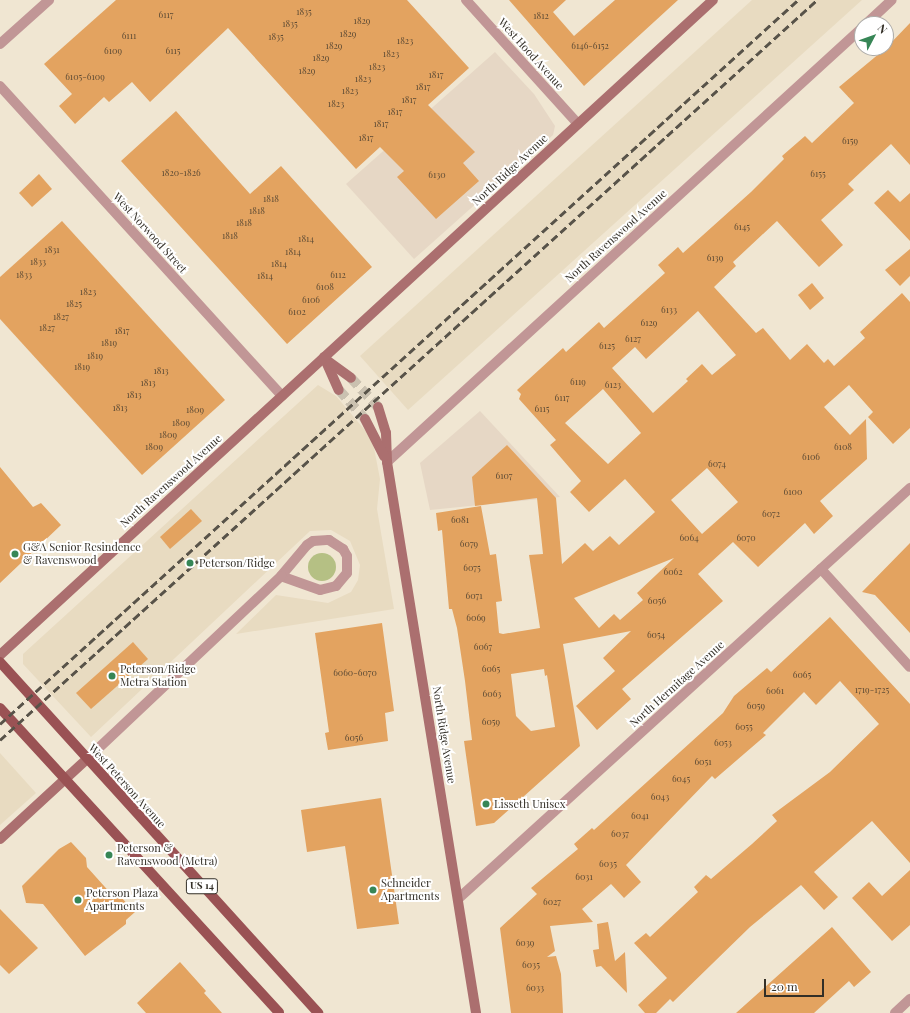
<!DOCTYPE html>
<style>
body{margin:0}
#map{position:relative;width:910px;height:1013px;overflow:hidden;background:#f0e6d2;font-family:"Playfair Display",serif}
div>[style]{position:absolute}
.commercial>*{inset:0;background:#e6d7c5}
.built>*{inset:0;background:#e8dbc1}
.green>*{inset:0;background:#b5c084}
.round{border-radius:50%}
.building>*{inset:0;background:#e3a360}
.secondary-tunnel>*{height:10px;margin-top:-5px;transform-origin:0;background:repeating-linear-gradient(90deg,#cac1b0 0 10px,transparent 0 15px)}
.street>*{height:10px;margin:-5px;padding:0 5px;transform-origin:5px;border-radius:5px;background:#c19696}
.secondary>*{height:10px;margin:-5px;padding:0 5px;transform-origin:5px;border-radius:5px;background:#ab6f6f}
.primary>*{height:10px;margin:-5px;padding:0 5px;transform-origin:5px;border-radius:5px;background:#9a5254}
.rail>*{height:3px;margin-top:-1.5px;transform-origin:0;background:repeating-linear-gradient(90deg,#585349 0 8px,transparent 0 12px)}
.dots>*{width:11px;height:11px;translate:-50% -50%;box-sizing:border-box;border:2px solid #fff;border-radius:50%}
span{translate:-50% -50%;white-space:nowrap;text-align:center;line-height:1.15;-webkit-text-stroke:4px #fff;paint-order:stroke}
.number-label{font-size:9px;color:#5f4c35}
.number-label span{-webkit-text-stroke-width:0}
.shield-label span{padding:1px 3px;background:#fff;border:1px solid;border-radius:3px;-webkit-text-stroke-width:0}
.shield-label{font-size:10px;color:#332f27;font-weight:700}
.street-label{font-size:11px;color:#332f27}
.poi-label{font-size:11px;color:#332f27}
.left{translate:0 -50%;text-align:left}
.north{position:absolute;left:854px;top:16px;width:40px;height:40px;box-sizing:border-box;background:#fff;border:1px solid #adaca9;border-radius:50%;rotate:49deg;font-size:11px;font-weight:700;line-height:16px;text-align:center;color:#332f27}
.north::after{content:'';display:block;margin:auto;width:14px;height:18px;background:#378656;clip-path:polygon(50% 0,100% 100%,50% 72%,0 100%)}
.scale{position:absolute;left:764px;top:979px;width:60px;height:18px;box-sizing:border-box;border:2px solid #332f27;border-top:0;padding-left:5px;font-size:12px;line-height:14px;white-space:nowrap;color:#332f27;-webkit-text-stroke:3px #fff;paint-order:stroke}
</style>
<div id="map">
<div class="commercial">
<div style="clip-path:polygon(495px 52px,534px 94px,555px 126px,553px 135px,414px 259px,346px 184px)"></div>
<div style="clip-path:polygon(480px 411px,560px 497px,430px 510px,420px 463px)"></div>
</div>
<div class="built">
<div style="clip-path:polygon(752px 0,862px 0,408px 410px,360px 356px)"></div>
<div style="clip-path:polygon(318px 385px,336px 396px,369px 435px,374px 448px,380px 479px,377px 509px,394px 609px,236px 634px,276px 595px,328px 603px,351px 592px,358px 580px,360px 565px,350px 541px,331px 530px,310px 531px,91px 737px,23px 664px,23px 654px)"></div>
<div style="clip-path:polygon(0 753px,36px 793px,0 825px)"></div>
</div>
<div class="green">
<div class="round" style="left:308px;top:553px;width:28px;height:28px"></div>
</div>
<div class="building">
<div style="clip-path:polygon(116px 0,407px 0,469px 68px,428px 105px,475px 152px,463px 163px,479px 181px,436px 219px,397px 177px,404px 171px,380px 147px,356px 169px,228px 28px,150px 102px,132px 82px,109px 102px,104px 97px,75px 124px,59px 106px,72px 94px,44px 64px)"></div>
<div style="clip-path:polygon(509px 0,566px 0,553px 12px,574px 36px,615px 0,678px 0,584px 86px)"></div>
<div style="clip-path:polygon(evenodd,910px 23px,910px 165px,891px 144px,848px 184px,854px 190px,821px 220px,843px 245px,819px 267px,777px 221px,733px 262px,736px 266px,714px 287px,756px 333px,763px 328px,790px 360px,807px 344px,824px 363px,828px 359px,834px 366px,865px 338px,860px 332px,902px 293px,910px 302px,910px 428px,893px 444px,868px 417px,873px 412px,849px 385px,824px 407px,850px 435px,866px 419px,867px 459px,820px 501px,833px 516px,814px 534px,805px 523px,758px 567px,733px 542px,698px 574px,723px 601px,622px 689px,631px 699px,597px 730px,576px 706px,615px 671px,603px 658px,631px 631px,563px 644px,580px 746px,494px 823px,476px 826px,464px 741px,472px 740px,465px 681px,457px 628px,452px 609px,449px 609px,442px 530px,438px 531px,436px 513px,481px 506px,490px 555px,496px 554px,502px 601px,496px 602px,499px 633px,503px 634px,540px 628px,529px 555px,543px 554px,537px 498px,475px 506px,472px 477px,507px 445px,556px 498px,562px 564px,585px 543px,593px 551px,610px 536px,619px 545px,655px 512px,625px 479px,589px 512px,570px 492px,581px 481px,550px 445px,556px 440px,519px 399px,521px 394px,517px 390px,563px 348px,566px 352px,599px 322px,604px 328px,665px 273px,658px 265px,678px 247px,683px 253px,751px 192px,784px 159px,782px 156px,805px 136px,812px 143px,854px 103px,839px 87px,886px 48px,910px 23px,698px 311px,736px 355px,712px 375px,702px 364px,686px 379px,688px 381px,653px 413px,612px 368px,635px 347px,646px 359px,698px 311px,910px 23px,603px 389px,641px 433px,608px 464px,565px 423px,603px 389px,910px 23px,707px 468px,738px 502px,702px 534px,671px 500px,707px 468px,910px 23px,674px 558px,637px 593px,643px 600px,620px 620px,614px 614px,599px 628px,574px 598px,674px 558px,910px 23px,544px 669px,545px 676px,547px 675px,555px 727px,531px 731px,516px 716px,511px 674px,544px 669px)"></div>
<div style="clip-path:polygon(176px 111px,250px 194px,281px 166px,372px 267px,287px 344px,121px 161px)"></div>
<div style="clip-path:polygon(39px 174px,52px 189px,32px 207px,19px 193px)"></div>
<div style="clip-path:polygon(888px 190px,900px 202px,910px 193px,910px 241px,874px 203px)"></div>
<div style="clip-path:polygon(62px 221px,225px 400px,142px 475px,0 319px,0 277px)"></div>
<div style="clip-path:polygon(910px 249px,910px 276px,900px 286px,885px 270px)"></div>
<div style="clip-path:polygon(812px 283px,824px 298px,810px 310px,798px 295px)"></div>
<div style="clip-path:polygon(0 467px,33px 507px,41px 503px,61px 525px,0 583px)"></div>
<div style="clip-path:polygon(191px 509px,202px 521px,170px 549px,160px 537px)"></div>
<div style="clip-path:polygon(910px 543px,910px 633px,875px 595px,862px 592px)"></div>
<div style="clip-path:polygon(830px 617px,910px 704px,910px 863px,872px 821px,814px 872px,838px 897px,824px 910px,801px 885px,750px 927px,673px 1002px,670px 999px,656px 1013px,645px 1013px,638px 1005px,667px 978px,634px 943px,646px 933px,650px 937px,698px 892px,694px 887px,706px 875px,711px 879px,752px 844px,777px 821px,772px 815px,830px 772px,879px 724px,840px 681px,816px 705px,804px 692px,763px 733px,766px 735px,715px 779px,712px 776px,626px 865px,641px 882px,624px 898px,611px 884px,582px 909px,593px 922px,550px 926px,555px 951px,547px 957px,556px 956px,561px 974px,563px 1013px,511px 1013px,500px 928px,537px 894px,531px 888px,578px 849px,574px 844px,592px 828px,594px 830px,723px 713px,734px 696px,767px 668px,771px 672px)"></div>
<div style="clip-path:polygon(382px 623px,394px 711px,385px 713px,388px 741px,328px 750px,325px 733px,329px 732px,315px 633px)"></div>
<div style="clip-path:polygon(133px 642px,148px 659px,91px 709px,76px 693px)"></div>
<div style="clip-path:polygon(381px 798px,399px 924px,357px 929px,345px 846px,307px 852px,301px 810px)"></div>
<div style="clip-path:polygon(71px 842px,86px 858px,87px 867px,113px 896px,119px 895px,135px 912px,126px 920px,126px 924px,85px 956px,43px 904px,26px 903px,22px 886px,59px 849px)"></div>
<div style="clip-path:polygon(910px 870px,910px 925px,892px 941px,852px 898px,869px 882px,882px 896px)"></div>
<div style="clip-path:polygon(0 909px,38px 948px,9px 974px,0 965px)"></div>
<div style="clip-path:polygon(608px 922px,615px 961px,625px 952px,627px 993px,601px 966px,596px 967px,593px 950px,599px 949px,597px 924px)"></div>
<div style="clip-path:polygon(832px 927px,871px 972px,854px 987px,849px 981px,814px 1013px,736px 1013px)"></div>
<div style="clip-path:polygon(180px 962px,206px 991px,204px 993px,222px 1013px,146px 1013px,137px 1003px)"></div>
</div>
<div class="secondary-tunnel">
<div style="left:351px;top:378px;width:40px;rotate:47deg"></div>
<div style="left:339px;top:390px;width:39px;rotate:48deg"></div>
</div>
<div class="street">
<div style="left:466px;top:0;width:167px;rotate:47.9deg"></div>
<div style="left:866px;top:24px;width:35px;rotate:-43deg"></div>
<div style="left:0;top:44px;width:66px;rotate:-41.9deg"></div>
<div style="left:0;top:86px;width:419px;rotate:47.7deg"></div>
<div style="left:387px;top:462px;width:643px;rotate:-42.42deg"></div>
<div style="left:329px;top:540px;width:17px;rotate:33deg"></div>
<div style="left:343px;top:549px;width:8px;rotate:60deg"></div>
<div style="left:347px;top:556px;width:17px;rotate:90deg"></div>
<div style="left:347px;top:573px;width:17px;rotate:130deg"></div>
<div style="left:336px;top:586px;width:16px;rotate:166deg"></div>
<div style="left:320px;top:590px;width:41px;rotate:-160.3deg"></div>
<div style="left:281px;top:576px;width:40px;rotate:-50deg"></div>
<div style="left:307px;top:545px;width:7px;rotate:-34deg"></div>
<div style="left:313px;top:541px;width:16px;rotate:-4deg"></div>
<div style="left:821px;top:569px;width:132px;rotate:47.8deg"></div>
<div style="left:87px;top:759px;width:267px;rotate:-43.3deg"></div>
<div style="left:459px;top:898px;width:610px;rotate:-42.27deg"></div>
<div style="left:895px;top:1013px;width:21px;rotate:-43deg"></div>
</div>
<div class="secondary">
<div style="left:324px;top:357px;width:36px;rotate:66deg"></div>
<div style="left:325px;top:359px;width:32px;rotate:36deg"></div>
<div style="left:378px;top:407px;width:27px;rotate:73deg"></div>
<div style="left:386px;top:433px;width:29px;rotate:88deg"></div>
<div style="left:387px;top:462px;width:558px;rotate:80.82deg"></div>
<div style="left:365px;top:419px;width:42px;rotate:62.8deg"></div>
<div style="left:0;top:655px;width:968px;rotate:-42.57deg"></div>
<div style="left:0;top:839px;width:118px;rotate:-42.6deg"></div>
</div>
<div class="primary">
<div style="left:0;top:662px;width:474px;rotate:47.8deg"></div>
<div style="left:0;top:708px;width:413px;rotate:47.5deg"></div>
</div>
<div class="rail">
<div style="left:0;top:724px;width:1077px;rotate:-42.22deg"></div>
<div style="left:0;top:740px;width:1102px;rotate:-42.17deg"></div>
</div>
<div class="dots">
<div style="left:15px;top:554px;background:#378656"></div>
<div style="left:190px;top:563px;background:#378656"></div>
<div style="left:112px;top:676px;background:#378656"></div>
<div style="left:486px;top:804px;background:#378656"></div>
<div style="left:109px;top:855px;background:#378656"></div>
<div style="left:373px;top:890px;background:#378656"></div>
<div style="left:78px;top:900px;background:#378656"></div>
</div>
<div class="number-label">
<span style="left:304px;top:11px">1835</span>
<span style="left:166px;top:14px">6117</span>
<span style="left:541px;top:15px">1812</span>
<span style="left:362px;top:20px">1829</span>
<span style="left:290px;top:23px">1835</span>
<span style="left:348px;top:33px">1829</span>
<span style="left:129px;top:35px">6111</span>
<span style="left:276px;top:36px">1835</span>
<span style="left:405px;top:40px">1823</span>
<span style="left:334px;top:45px">1829</span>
<span style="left:590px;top:45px">6146-6152</span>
<span style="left:113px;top:50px">6109</span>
<span style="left:173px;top:50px">6115</span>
<span style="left:391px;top:53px">1823</span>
<span style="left:321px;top:57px">1829</span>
<span style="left:377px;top:66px">1823</span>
<span style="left:307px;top:70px">1829</span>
<span style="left:436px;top:74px">1817</span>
<span style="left:85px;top:76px">6105-6109</span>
<span style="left:363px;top:78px">1823</span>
<span style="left:423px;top:86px">1817</span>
<span style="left:350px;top:90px">1823</span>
<span style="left:409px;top:99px">1817</span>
<span style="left:336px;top:103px">1823</span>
<span style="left:395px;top:111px">1817</span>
<span style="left:381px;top:123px">1817</span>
<span style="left:366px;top:137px">1817</span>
<span style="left:850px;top:140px">6159</span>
<span style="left:181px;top:172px">1820-1826</span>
<span style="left:818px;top:173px">6155</span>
<span style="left:437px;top:174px">6130</span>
<span style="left:271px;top:198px">1818</span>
<span style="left:257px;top:210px">1818</span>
<span style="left:244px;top:222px">1818</span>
<span style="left:742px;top:226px">6145</span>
<span style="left:230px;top:235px">1818</span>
<span style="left:306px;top:238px">1814</span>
<span style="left:52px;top:249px">1831</span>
<span style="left:293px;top:251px">1814</span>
<span style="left:715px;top:257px">6139</span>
<span style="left:38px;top:261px">1833</span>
<span style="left:279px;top:263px">1814</span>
<span style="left:24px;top:274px">1833</span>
<span style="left:338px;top:274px">6112</span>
<span style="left:265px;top:275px">1814</span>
<span style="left:325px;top:286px">6108</span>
<span style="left:88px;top:291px">1823</span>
<span style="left:311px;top:299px">6106</span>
<span style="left:74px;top:303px">1825</span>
<span style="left:669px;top:309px">6133</span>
<span style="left:297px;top:311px">6102</span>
<span style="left:61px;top:316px">1827</span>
<span style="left:649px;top:322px">6129</span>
<span style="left:47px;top:327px">1827</span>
<span style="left:122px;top:330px">1817</span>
<span style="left:633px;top:338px">6127</span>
<span style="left:109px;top:342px">1819</span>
<span style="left:607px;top:345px">6125</span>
<span style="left:95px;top:355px">1819</span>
<span style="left:82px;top:366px">1819</span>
<span style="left:161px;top:370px">1813</span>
<span style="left:578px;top:381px">6119</span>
<span style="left:148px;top:382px">1813</span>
<span style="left:613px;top:384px">6123</span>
<span style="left:134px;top:394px">1813</span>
<span style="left:562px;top:397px">6117</span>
<span style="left:120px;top:407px">1813</span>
<span style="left:542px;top:408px">6115</span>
<span style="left:195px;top:409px">1809</span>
<span style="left:181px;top:422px">1809</span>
<span style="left:168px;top:434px">1809</span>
<span style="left:154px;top:446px">1809</span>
<span style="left:843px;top:446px">6108</span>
<span style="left:811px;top:456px">6106</span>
<span style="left:717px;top:463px">6074</span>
<span style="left:504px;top:475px">6107</span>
<span style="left:793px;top:491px">6100</span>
<span style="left:771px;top:513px">6072</span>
<span style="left:460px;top:519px">6081</span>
<span style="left:689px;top:537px">6064</span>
<span style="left:746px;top:537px">6070</span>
<span style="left:469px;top:543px">6079</span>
<span style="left:472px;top:567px">6075</span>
<span style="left:673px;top:571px">6062</span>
<span style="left:474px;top:595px">6071</span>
<span style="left:657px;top:600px">6056</span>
<span style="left:476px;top:617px">6069</span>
<span style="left:656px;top:634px">6054</span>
<span style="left:483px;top:646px">6067</span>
<span style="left:491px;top:668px">6065</span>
<span style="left:355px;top:672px">6060-6070</span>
<span style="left:802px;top:674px">6065</span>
<span style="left:872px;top:689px">1719-1725</span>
<span style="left:775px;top:690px">6061</span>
<span style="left:492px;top:693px">6063</span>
<span style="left:756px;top:705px">6059</span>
<span style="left:491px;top:721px">6059</span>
<span style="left:744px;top:726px">6055</span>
<span style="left:354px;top:737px">6056</span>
<span style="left:723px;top:742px">6053</span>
<span style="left:703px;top:761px">6051</span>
<span style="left:681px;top:778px">6045</span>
<span style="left:660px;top:796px">6043</span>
<span style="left:640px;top:815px">6041</span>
<span style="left:620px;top:833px">6037</span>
<span style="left:608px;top:863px">6035</span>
<span style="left:584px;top:876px">6031</span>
<span style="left:552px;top:901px">6027</span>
<span style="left:525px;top:942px">6039</span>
<span style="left:531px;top:964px">6035</span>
<span style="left:535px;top:987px">6033</span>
</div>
<div class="shield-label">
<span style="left:202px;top:886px">US 14</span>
</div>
<div class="street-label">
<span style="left:531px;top:54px;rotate:48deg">West Hood Avenue</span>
<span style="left:510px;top:170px;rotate:-43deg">North Ridge Avenue</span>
<span style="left:150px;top:233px;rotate:48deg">West Norwood Street</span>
<span style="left:616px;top:236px;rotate:-42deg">North Ravenswood Avenue</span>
<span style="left:171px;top:481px;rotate:-42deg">North Ravenswood Avenue</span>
<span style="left:677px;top:684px;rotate:-42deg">North Hermitage Avenue</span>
<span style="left:444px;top:735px;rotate:81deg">North Ridge Avenue</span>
<span style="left:127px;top:786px;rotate:48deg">West Peterson Avenue</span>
</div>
<div class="poi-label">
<span class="left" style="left:23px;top:554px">G&amp;A Senior Resindence<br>&amp; Ravenswood</span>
<span class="left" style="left:199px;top:563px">Peterson/Ridge</span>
<span class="left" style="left:120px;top:676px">Peterson/Ridge<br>Metra Station</span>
<span class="left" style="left:494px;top:804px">Lisseth Unisex</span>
<span class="left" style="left:117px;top:855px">Peterson &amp;<br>Ravenswood (Metra)</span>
<span class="left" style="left:381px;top:890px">Schneider<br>Apartments</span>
<span class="left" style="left:86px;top:900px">Peterson Plaza<br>Apartments</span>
</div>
<div class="north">N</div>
<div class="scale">20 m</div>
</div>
